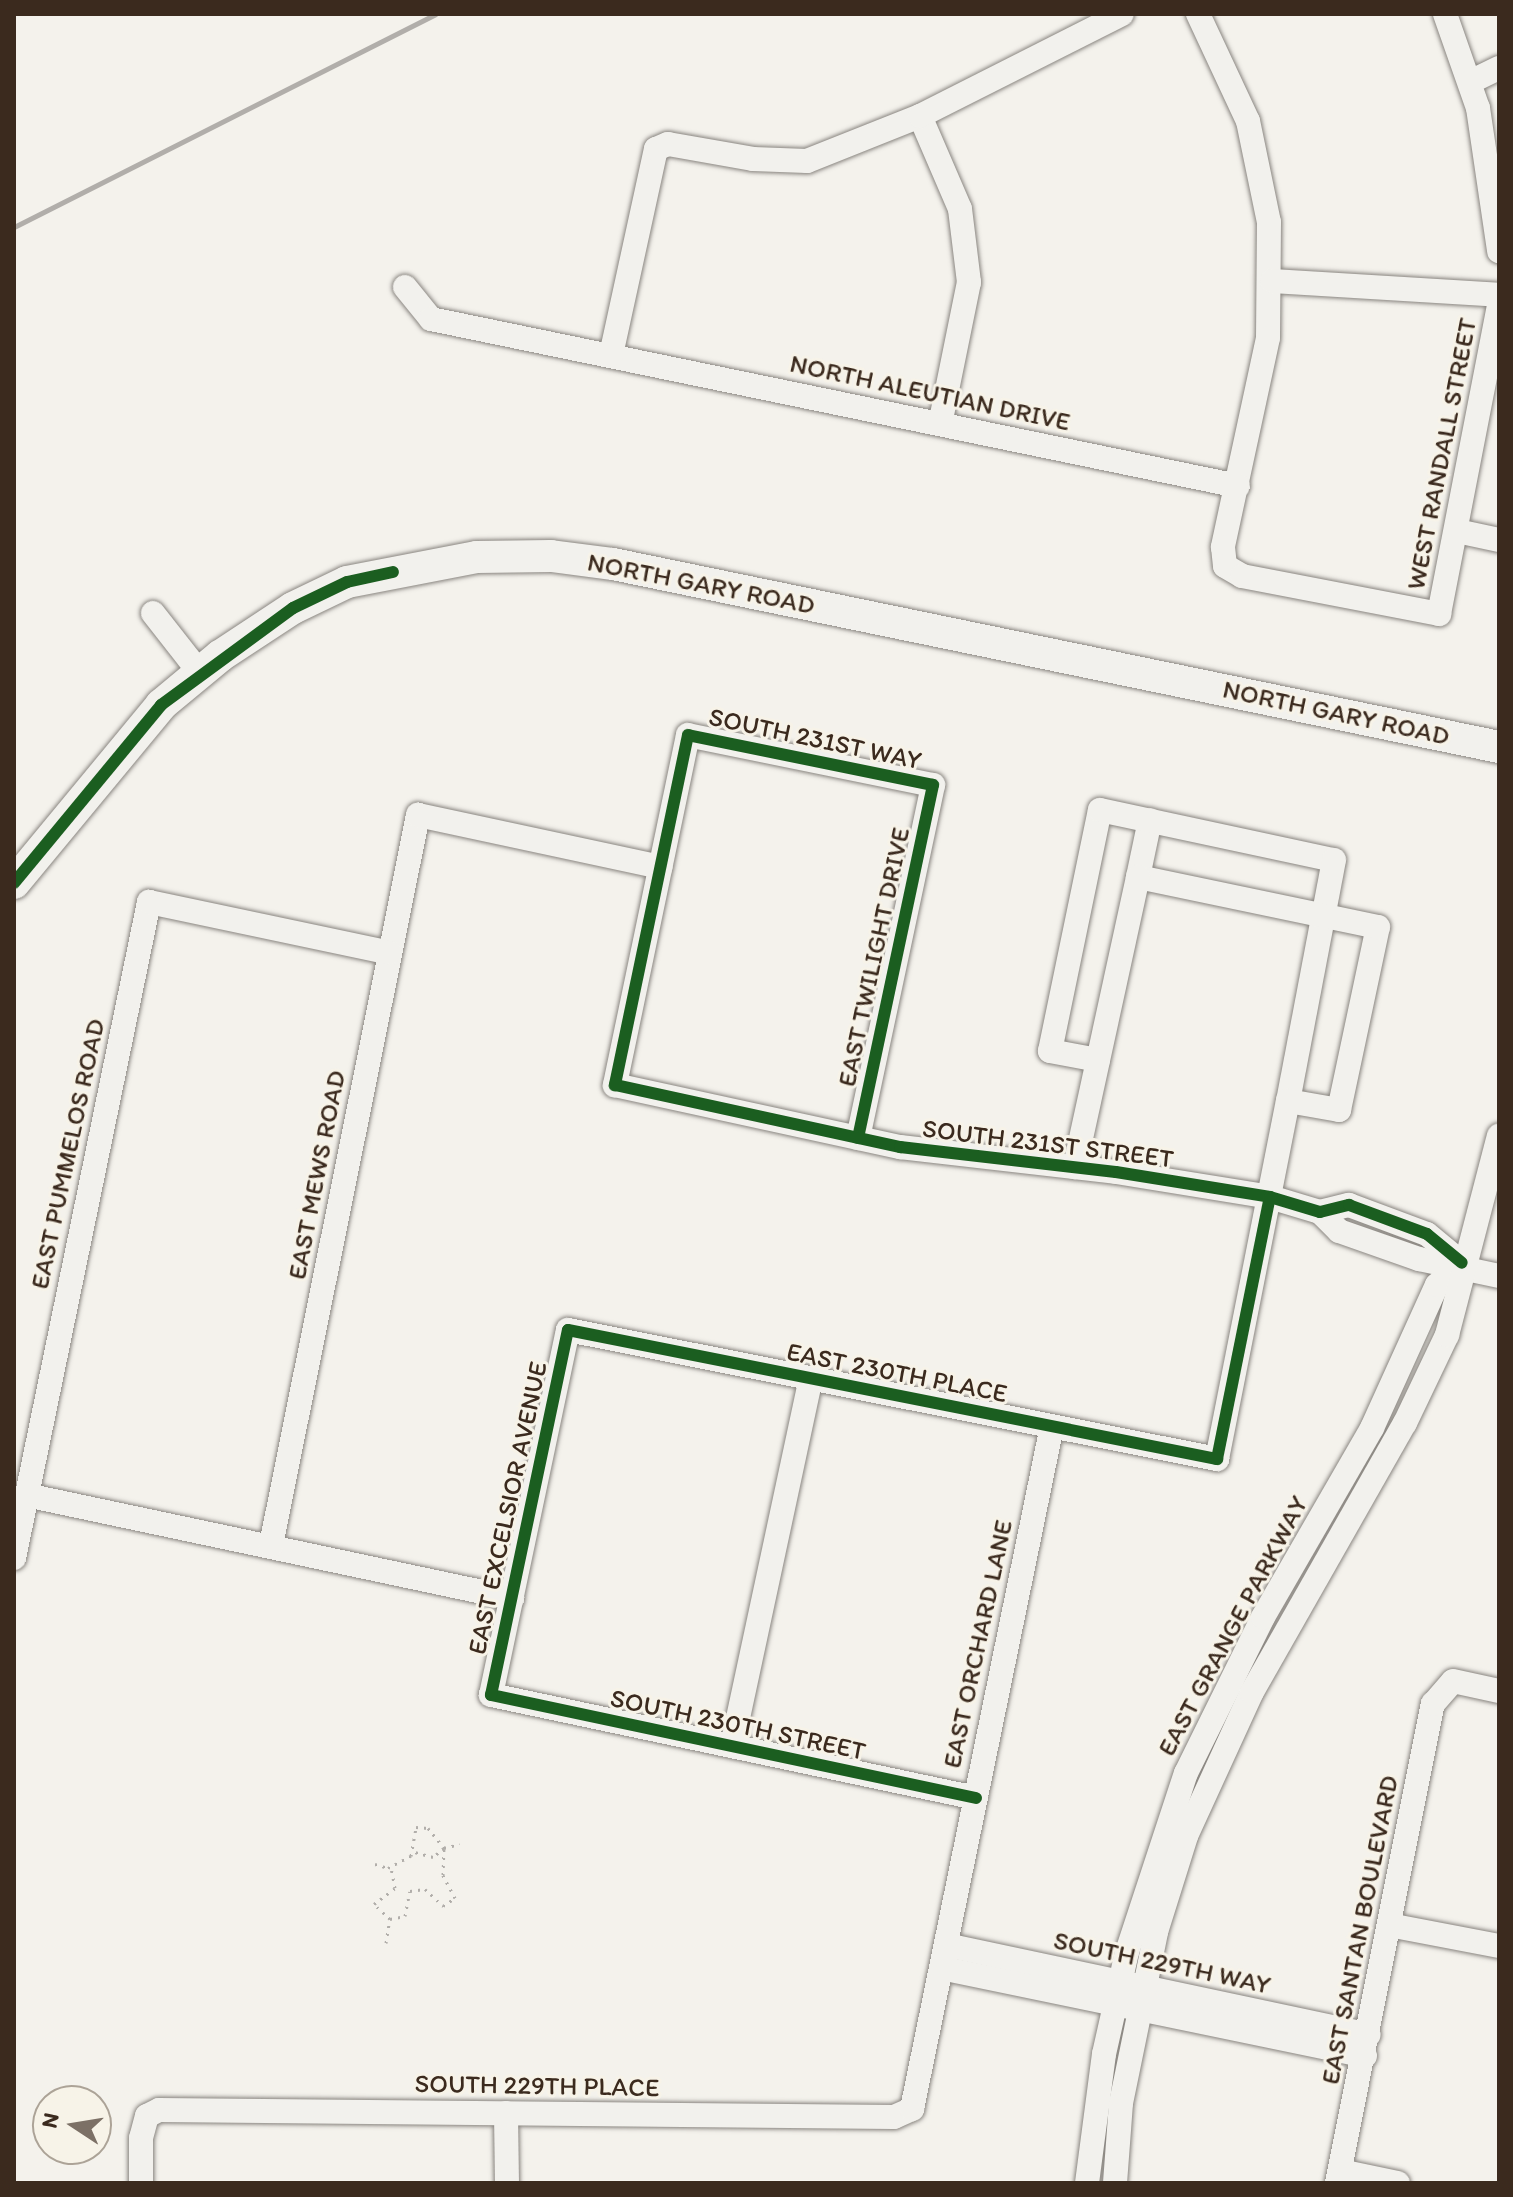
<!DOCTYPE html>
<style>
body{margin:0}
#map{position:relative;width:1513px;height:2197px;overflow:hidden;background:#f4f2ec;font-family:Itim,sans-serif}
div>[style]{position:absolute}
.path>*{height:3px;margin-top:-1.5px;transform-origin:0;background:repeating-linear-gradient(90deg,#b1aeaa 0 2px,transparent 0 8px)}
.roads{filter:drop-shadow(0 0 2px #898580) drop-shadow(0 0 2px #898580)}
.minor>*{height:24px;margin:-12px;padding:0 12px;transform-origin:12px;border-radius:12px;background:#f2f1ed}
.major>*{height:32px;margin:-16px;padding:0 16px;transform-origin:16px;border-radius:16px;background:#f2f1ed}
.rail>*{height:5px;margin:-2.5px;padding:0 2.5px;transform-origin:2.5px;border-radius:2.5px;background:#b1aeaa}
.cycleway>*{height:12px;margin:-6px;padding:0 6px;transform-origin:6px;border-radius:6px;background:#1b5e20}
span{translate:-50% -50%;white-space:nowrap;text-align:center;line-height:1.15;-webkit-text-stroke:6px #f7f3e8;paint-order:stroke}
.street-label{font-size:26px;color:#3b2a1e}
.frame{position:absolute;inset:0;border:16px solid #3b2a1e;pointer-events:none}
.north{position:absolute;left:32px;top:2085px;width:80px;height:80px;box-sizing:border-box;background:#f7f3e8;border:2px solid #aca397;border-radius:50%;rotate:282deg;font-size:22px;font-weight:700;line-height:32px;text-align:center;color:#3b2a1e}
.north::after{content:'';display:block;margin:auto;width:28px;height:36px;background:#7c7066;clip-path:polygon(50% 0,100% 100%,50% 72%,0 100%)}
</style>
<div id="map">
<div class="path">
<div style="left:375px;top:1864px;width:14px;rotate:17deg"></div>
<div style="left:388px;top:1868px;width:26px;rotate:-28deg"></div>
<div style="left:411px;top:1856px;width:29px;rotate:-80deg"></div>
<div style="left:416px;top:1827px;width:12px;rotate:5deg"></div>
<div style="left:428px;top:1828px;width:26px;rotate:51deg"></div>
<div style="left:444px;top:1848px;width:16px;rotate:-14deg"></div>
<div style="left:390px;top:1919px;width:22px;rotate:-137deg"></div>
<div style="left:374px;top:1904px;width:26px;rotate:-37deg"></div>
<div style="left:395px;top:1888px;width:20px;rotate:-101deg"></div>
<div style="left:386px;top:1943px;width:24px;rotate:-81deg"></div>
<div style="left:390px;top:1919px;width:15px;rotate:-11deg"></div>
<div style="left:405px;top:1916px;width:25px;rotate:-79deg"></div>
<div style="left:410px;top:1891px;width:15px;rotate:-8deg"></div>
<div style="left:425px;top:1889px;width:25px;rotate:43deg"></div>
<div style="left:443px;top:1906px;width:14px;rotate:-34deg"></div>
<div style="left:455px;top:1898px;width:26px;rotate:-118deg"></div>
<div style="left:443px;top:1875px;width:27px;rotate:-88deg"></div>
<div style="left:444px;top:1848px;width:14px;rotate:141deg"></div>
<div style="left:433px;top:1857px;width:20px;rotate:-165deg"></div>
</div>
<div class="roads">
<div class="minor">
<div style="left:1198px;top:14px;width:118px;rotate:65deg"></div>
<div style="left:1248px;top:121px;width:103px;rotate:78.3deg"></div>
<div style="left:1269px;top:222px;width:116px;rotate:90.5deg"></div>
<div style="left:1268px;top:338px;width:214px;rotate:102.2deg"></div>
<div style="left:1223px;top:547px;width:19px;rotate:84deg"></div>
<div style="left:1225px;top:566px;width:20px;rotate:30deg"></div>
<div style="left:1242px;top:576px;width:201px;rotate:10.9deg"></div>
<div style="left:1439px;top:614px;width:316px;rotate:-79deg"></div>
<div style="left:1445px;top:14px;width:100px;rotate:70.7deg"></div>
<div style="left:1478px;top:108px;width:145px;rotate:81.6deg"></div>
<div style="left:1470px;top:82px;width:32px;rotate:-26deg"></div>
<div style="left:920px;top:116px;width:101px;rotate:66.7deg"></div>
<div style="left:960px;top:209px;width:74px;rotate:83deg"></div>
<div style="left:969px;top:282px;width:145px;rotate:101.5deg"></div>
<div style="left:1272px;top:281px;width:227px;rotate:3.5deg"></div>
<div style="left:405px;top:287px;width:41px;rotate:50.9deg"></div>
<div style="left:431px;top:319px;width:824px;rotate:11.69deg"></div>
<div style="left:611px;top:355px;width:211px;rotate:-77.7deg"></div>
<div style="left:656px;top:149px;width:13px;rotate:-23deg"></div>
<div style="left:668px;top:144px;width:86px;rotate:10deg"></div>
<div style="left:753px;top:159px;width:54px;rotate:2.1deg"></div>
<div style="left:807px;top:161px;width:122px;rotate:-21.7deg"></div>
<div style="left:920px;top:116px;width:226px;rotate:-26.8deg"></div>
<div style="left:1457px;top:531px;width:43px;rotate:12.1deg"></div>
<div style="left:153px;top:613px;width:76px;rotate:51.9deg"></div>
<div style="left:1138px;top:877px;width:58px;rotate:-78.1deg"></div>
<div style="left:1098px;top:1060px;width:49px;rotate:-169.4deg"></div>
<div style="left:1050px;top:1051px;width:246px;rotate:-78.3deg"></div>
<div style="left:1100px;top:810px;width:239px;rotate:12.1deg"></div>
<div style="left:1334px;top:860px;width:245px;rotate:100.8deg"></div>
<div style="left:858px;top:1138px;width:361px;rotate:-78deg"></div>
<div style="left:933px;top:785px;width:250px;rotate:-168.5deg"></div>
<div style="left:688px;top:735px;width:358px;rotate:101.8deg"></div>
<div style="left:615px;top:1085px;width:292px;rotate:12.3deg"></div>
<div style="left:900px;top:1147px;width:217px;rotate:6.6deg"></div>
<div style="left:1116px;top:1172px;width:156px;rotate:9.2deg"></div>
<div style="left:1270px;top:1197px;width:52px;rotate:16.7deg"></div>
<div style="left:1320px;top:1212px;width:30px;rotate:-14deg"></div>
<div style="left:1349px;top:1205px;width:83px;rotate:20.4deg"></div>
<div style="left:1427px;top:1234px;width:45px;rotate:39.6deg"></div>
<div style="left:1320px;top:1212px;width:27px;rotate:45deg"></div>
<div style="left:1339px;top:1231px;width:85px;rotate:19.3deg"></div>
<div style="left:1419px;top:1259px;width:82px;rotate:12deg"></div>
<div style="left:26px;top:1495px;width:497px;rotate:12deg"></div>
<div style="left:271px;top:1545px;width:745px;rotate:-78.61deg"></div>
<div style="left:418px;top:815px;width:248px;rotate:12.1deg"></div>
<div style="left:14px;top:1558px;width:670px;rotate:-78.37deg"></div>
<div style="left:149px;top:902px;width:246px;rotate:11.9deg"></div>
<div style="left:732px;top:1746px;width:376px;rotate:-77.9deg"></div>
<div style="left:976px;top:1798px;width:496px;rotate:-168deg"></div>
<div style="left:491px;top:1695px;width:373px;rotate:-78.1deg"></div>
<div style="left:568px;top:1330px;width:662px;rotate:11.24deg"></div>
<div style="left:1217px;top:1459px;width:365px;rotate:-78.8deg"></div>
<div style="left:1288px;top:1101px;width:52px;rotate:10deg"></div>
<div style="left:1339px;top:1110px;width:187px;rotate:-78deg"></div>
<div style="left:1378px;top:927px;width:245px;rotate:-168.2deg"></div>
<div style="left:1138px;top:877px;width:297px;rotate:102.3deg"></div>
<div style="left:1389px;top:1925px;width:112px;rotate:10.8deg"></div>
<div style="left:946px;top:1945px;width:432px;rotate:12deg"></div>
<div style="left:941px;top:1968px;width:433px;rotate:11.7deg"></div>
<div style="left:506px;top:2113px;width:70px;rotate:89.2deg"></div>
<div style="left:1340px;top:2171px;width:59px;rotate:11.7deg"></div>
<div style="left:141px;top:2183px;width:45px;rotate:-90deg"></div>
<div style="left:141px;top:2138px;width:23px;rotate:-75deg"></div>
<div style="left:147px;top:2116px;width:13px;rotate:-27deg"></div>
<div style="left:159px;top:2110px;width:735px;rotate:0.55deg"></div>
<div style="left:894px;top:2117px;width:20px;rotate:-24deg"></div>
<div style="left:912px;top:2109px;width:697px;rotate:-78.42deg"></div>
<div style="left:1087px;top:2183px;width:130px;rotate:-82.5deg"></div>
<div style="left:1104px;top:2054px;width:105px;rotate:-77.3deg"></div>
<div style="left:1127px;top:1952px;width:188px;rotate:-71.8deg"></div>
<div style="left:1186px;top:1773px;width:174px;rotate:-63.7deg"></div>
<div style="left:1263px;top:1617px;width:218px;rotate:-60deg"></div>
<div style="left:1372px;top:1428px;width:157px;rotate:-65.6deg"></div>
<div style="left:1437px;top:1285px;width:33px;rotate:-41deg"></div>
<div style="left:1115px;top:2183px;width:80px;rotate:-85.7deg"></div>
<div style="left:1121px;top:2103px;width:175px;rotate:-78.4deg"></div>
<div style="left:1156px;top:1932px;width:101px;rotate:-72.6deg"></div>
<div style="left:1186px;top:1836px;width:158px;rotate:-65.4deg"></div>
<div style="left:1252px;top:1692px;width:309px;rotate:-60.4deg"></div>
<div style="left:1405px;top:1423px;width:98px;rotate:-64.5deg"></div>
<div style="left:1447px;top:1335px;width:206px;rotate:-75.4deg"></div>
<div style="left:1337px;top:2183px;width:489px;rotate:-78.7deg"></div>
<div style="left:1433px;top:1704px;width:30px;rotate:-49deg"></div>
<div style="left:1453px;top:1681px;width:47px;rotate:12.3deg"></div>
</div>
<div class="major">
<div style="left:14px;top:883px;width:231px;rotate:-50.4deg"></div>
<div style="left:161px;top:705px;width:77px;rotate:-39.7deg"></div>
<div style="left:220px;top:656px;width:87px;rotate:-33.3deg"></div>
<div style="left:293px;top:608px;width:60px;rotate:-25.7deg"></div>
<div style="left:347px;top:582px;width:132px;rotate:-10.9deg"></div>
<div style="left:477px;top:557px;width:74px;rotate:-0.8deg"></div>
<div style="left:551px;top:556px;width:63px;rotate:7.4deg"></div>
<div style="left:613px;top:564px;width:905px;rotate:11.67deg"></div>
</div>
</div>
<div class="rail">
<div style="left:14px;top:227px;width:472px;rotate:-26.8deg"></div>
</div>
<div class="cycleway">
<div style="left:14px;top:883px;width:231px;rotate:-50.4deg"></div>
<div style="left:161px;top:705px;width:164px;rotate:-36.3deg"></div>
<div style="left:293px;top:608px;width:60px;rotate:-25.7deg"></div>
<div style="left:347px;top:582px;width:47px;rotate:-12.3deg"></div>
<div style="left:858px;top:1138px;width:361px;rotate:-78deg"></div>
<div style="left:933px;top:785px;width:250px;rotate:-168.5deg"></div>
<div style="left:688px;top:735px;width:358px;rotate:101.8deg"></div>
<div style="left:615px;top:1085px;width:292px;rotate:12.3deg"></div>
<div style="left:900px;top:1147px;width:217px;rotate:6.6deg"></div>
<div style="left:1116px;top:1172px;width:156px;rotate:9.2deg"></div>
<div style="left:1270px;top:1197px;width:52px;rotate:16.7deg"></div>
<div style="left:1320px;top:1212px;width:30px;rotate:-14deg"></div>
<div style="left:1349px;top:1205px;width:83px;rotate:20.4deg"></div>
<div style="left:1427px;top:1234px;width:45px;rotate:39.6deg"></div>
<div style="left:976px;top:1798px;width:496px;rotate:-168deg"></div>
<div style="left:491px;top:1695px;width:373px;rotate:-78.1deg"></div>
<div style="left:568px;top:1330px;width:662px;rotate:11.24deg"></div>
<div style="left:1217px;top:1459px;width:267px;rotate:-78.6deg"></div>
</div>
<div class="street-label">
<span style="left:930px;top:393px;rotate:12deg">NORTH ALEUTIAN DRIVE</span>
<span style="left:1442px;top:454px;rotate:-79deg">WEST RANDALL STREET</span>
<span style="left:701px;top:584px;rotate:11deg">NORTH GARY ROAD</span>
<span style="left:1336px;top:713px;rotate:12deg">NORTH GARY ROAD</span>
<span style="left:815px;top:739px;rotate:12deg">SOUTH 231ST WAY</span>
<span style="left:874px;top:957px;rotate:-78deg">EAST TWILIGHT DRIVE</span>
<span style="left:1048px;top:1144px;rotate:7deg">SOUTH 231ST STREET</span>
<span style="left:68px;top:1154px;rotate:-78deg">EAST PUMMELOS ROAD</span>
<span style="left:317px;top:1175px;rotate:-79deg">EAST MEWS ROAD</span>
<span style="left:897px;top:1373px;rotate:11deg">EAST 230TH PLACE</span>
<span style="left:508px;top:1508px;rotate:-78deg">EAST EXCELSIOR AVENUE</span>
<span style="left:1233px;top:1626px;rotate:-62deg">EAST GRANGE PARKWAY</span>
<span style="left:978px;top:1644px;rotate:-78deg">EAST ORCHARD LANE</span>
<span style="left:738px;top:1725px;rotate:12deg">SOUTH 230TH STREET</span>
<span style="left:1360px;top:1930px;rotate:-79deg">EAST SANTAN BOULEVARD</span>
<span style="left:1162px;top:1963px;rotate:12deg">SOUTH 229TH WAY</span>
<span style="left:537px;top:2086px;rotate:1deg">SOUTH 229TH PLACE</span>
</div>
<div class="frame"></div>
<div class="north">N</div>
</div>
